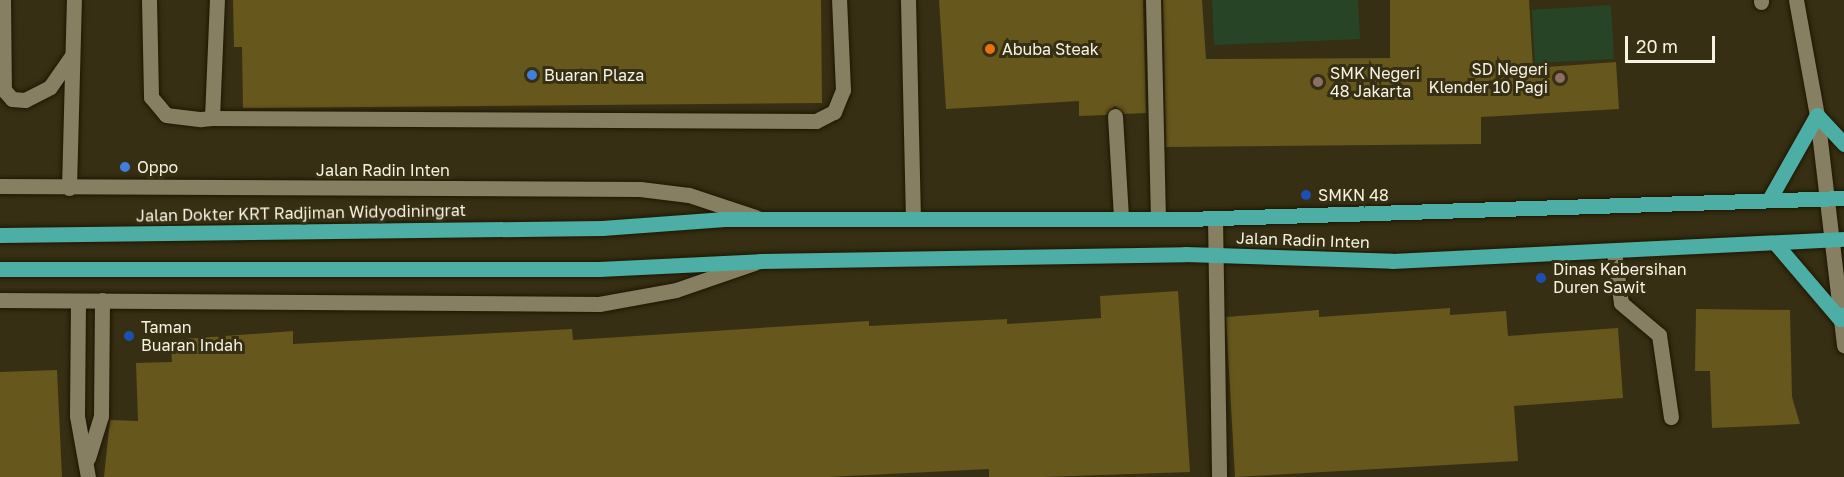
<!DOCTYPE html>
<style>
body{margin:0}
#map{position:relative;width:1844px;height:477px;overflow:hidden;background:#372f13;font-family:"Golos Text",sans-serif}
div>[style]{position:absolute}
.green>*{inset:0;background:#274526}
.building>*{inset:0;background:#66571d}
.roads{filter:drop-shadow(0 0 2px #1e1700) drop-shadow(0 0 2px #1e1700)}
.lane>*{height:15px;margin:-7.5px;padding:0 7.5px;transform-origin:7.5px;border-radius:7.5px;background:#877f61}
.street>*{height:15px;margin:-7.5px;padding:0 7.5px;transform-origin:7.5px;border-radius:7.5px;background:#877f61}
.secondary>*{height:15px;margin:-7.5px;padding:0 7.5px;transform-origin:7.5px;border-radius:7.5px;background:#877f61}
.primary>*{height:15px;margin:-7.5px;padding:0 7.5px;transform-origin:7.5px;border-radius:7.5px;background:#4daea5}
.dots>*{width:16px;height:16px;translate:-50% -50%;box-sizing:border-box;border:3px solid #372f13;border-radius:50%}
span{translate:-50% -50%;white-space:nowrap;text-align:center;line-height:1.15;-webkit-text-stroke:6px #372f13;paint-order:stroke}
.poi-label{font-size:16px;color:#f7f3e2}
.left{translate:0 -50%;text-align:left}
.right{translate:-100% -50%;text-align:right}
.street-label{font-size:16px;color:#f7f3e2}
.scale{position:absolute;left:1625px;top:36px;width:90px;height:27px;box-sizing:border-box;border:3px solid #f7f3e2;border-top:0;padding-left:8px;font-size:18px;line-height:21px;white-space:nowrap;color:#f7f3e2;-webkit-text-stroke:4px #372f13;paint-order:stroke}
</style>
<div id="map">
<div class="green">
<div style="clip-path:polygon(1212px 0,1358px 0,1360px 39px,1214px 45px)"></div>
<div style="clip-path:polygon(1611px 5px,1614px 59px,1535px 63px,1532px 10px)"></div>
</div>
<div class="building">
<div style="clip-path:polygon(233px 0,821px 0,822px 103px,243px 108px,242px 47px,234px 47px)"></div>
<div style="clip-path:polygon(939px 0,1143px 0,1146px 113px,1124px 114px,1115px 106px,1106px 115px,1079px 116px,1079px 101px,946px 109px)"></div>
<div style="clip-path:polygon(1163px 0,1202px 0,1206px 59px,1390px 58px,1390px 0,1529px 0,1533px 68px,1616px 62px,1619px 109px,1481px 117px,1481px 144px,1166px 147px)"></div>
<div style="clip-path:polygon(1178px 291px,1190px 472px,1044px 477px,989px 477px,989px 469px,828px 477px,104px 477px,110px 420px,138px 421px,136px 363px,172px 362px,171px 340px,293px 331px,293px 344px,572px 329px,573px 340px,869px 321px,869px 326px,1007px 319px,1007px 324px,1101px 318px,1100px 296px)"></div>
<div style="clip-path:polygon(1450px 308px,1450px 315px,1506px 311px,1508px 336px,1618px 328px,1623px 398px,1514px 406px,1518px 461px,1235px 477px,1226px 317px,1319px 310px,1319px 317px)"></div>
<div style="clip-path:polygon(1696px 309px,1790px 310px,1792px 397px,1800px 424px,1712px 428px,1710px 371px,1695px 371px)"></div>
<div style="clip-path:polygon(57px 370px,62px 477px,0 477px,0 372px)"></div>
</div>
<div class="roads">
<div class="lane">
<div style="left:3px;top:0;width:90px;rotate:89.4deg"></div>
<div style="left:4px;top:90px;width:12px;rotate:48deg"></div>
<div style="left:12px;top:99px;width:13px;rotate:4deg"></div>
<div style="left:25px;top:100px;width:28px;rotate:-27deg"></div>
<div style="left:50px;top:87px;width:38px;rotate:-55deg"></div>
<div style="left:149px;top:0;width:97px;rotate:88.8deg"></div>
<div style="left:151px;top:97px;width:23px;rotate:50deg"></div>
<div style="left:166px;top:115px;width:35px;rotate:7deg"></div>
<div style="left:201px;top:119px;width:11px;rotate:-5deg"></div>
<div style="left:212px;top:118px;width:118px;rotate:-87.6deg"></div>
<div style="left:908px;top:0;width:217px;rotate:88.7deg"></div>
<div style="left:1153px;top:0;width:219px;rotate:88.7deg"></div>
<div style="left:1761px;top:0;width:2px;rotate:90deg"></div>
<div style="left:1115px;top:116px;width:101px;rotate:86.6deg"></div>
<div style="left:212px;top:118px;width:604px;rotate:0.28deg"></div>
<div style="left:816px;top:121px;width:20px;rotate:-27deg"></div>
<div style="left:834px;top:112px;width:24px;rotate:-68deg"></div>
<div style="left:843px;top:90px;width:90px;rotate:-92.5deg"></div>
<div style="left:69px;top:188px;width:188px;rotate:-88.5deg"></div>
<div style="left:1614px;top:252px;width:51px;rotate:82.2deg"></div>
<div style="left:1621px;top:303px;width:50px;rotate:40.1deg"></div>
<div style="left:1659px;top:335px;width:83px;rotate:81.7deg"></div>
</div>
<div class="street">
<div style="left:1215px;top:218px;width:259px;rotate:89.1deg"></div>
<div style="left:78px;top:301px;width:115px;rotate:90.5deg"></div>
<div style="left:77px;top:416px;width:62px;rotate:79.8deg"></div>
<div style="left:88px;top:458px;width:44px;rotate:-72.8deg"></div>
<div style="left:101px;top:416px;width:116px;rotate:-89.5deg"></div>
</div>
<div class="secondary">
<div style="left:1796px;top:0;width:117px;rotate:79.7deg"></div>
<div style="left:1817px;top:115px;width:232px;rotate:83.3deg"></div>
<div style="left:0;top:186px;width:640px;rotate:0.27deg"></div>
<div style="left:640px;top:189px;width:49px;rotate:7deg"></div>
<div style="left:689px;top:195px;width:70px;rotate:18.4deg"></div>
<div style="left:0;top:300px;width:599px;rotate:0.38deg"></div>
<div style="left:599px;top:304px;width:78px;rotate:-10.3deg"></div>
<div style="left:676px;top:290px;width:83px;rotate:-19.1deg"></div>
</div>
<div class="primary">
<div style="left:1770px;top:198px;width:95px;rotate:-60.5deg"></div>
<div style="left:1817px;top:115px;width:40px;rotate:47deg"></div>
<div style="left:0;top:235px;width:602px;rotate:-0.67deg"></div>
<div style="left:602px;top:228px;width:123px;rotate:-4.2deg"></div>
<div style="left:725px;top:219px;width:462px"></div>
<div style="left:1187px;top:219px;width:657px;rotate:-1.83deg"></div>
<div style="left:1775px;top:243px;width:100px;rotate:49.5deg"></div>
<div style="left:1840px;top:319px;width:6px;rotate:-51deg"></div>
<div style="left:0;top:269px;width:599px"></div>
<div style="left:599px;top:269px;width:161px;rotate:-2.8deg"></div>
<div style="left:760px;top:261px;width:425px;rotate:-0.9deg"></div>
<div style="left:1185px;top:254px;width:207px;rotate:1.9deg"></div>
<div style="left:1392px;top:261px;width:453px;rotate:-2.8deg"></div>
</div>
</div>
<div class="dots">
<div style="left:990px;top:49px;background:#e8710a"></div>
<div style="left:532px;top:75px;background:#3f7fe0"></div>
<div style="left:1560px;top:78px;background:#8d6e63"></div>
<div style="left:1318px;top:82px;background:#8d6e63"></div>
<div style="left:125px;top:167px;background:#3f7fe0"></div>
<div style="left:1306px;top:195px;background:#1a4fb4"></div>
<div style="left:1541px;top:278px;background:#1a4fb4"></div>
<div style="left:129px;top:336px;background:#1a4fb4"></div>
</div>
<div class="poi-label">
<span class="left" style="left:1002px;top:49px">Abuba Steak</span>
<span class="right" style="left:1548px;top:78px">SD Negeri<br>Klender 10 Pagi</span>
<span class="left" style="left:1330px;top:82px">SMK Negeri<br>48 Jakarta</span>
<span class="left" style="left:544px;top:75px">Buaran Plaza</span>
<span class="left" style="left:137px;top:167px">Oppo</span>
<span class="left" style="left:1318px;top:195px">SMKN 48</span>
<span class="left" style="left:1553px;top:278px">Dinas Kebersihan<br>Duren Sawit</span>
<span class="left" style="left:141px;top:336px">Taman<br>Buaran Indah</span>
</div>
<div class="street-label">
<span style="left:383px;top:170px">Jalan Radin Inten</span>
<span style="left:301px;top:213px;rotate:-1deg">Jalan Dokter KRT Radjiman Widyodiningrat</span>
<span style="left:1303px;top:240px;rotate:2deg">Jalan Radin Inten</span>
</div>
<div class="scale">20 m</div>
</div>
